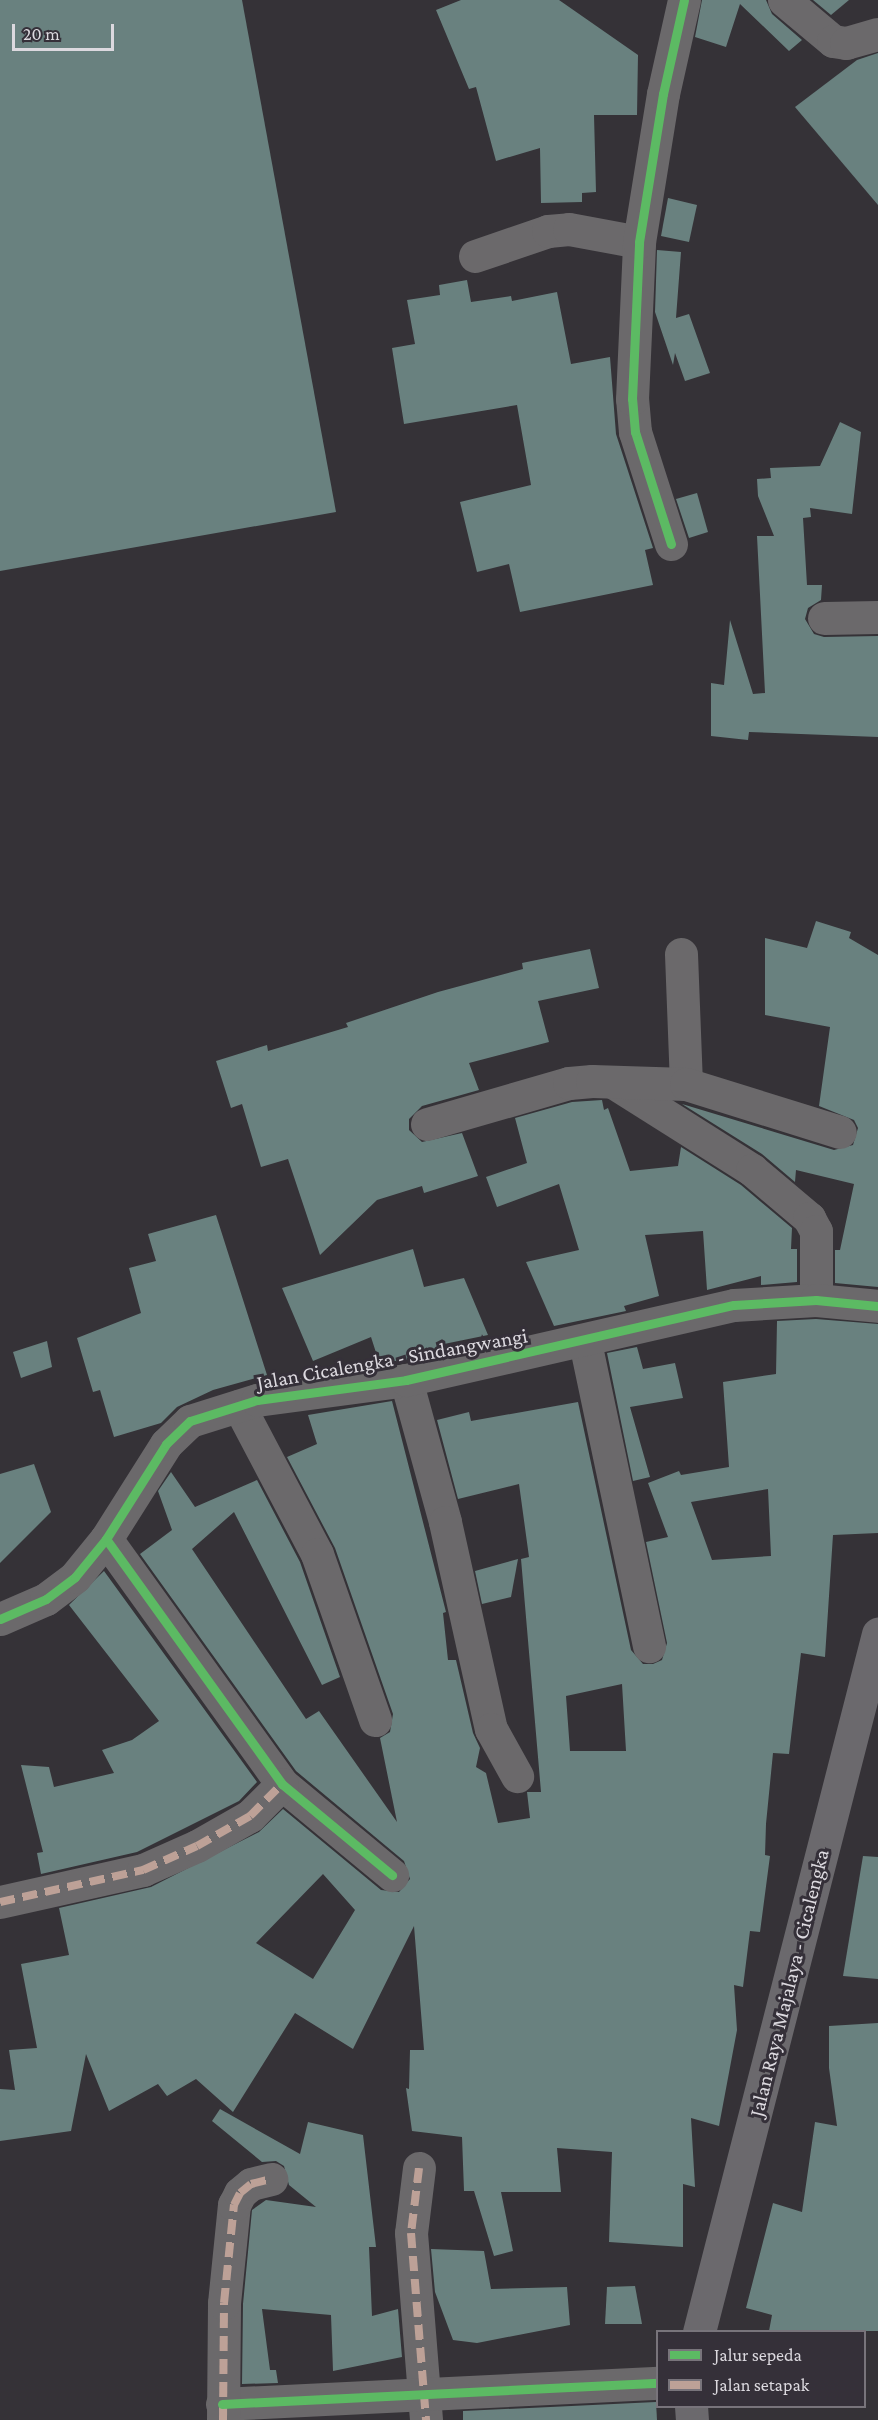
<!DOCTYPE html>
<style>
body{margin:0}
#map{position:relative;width:878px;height:2420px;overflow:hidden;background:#353237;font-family:"Crimson Pro",serif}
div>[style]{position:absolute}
.building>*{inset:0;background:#69817f}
.minor>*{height:33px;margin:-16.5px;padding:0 16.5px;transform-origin:16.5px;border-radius:16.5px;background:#6b696b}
.primary>*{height:33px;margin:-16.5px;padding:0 16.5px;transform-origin:16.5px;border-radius:16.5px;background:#6b696d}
.quiet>*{height:8px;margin-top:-4px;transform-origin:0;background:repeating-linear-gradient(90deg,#bda197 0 15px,transparent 0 23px)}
.cycleway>*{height:9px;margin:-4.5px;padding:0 4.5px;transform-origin:4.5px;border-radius:4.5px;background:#5cba63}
span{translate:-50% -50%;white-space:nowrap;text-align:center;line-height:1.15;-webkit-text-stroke:6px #353039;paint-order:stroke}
.street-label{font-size:21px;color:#dcd9df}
.legend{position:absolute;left:656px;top:2330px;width:210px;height:78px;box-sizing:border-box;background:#353039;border:2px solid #78747b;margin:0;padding:8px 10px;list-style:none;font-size:18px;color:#dcd9df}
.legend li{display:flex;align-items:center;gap:12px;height:30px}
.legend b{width:30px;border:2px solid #78747b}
.scale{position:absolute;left:12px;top:24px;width:102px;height:27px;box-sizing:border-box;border:3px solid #dcd9df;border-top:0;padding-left:8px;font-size:18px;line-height:21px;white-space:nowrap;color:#dcd9df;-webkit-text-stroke:4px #353039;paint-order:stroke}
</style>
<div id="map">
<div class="building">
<div style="clip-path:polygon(0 0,242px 0,336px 512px,0 571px)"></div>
<div style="clip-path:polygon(461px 0,559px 0,638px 55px,637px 115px,594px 115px,596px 192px,582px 193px,582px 202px,541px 203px,540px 148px,496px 161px,476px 87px,469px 89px,436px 10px)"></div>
<div style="clip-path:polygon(702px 0,766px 0,772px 14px,802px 40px,789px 51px,740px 4px,726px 47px,695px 37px)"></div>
<div style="clip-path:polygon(813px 0,849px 0,831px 15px)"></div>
<div style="clip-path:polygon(878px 53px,878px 205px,795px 107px,857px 60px)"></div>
<div style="clip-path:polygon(668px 198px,697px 205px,689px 242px,661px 236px)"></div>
<div style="clip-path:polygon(657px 250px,681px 252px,676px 318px,689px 314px,710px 373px,685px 381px,675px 353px,673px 365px,655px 312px)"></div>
<div style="clip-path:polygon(467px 280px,471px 302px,511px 296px,512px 301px,557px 292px,571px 364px,610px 357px,616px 434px,653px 548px,645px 550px,653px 585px,520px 612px,509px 564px,477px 572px,460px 502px,531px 485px,517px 405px,404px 424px,392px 348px,415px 344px,407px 300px,440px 295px,439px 285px)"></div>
<div style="clip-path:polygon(840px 422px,861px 432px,852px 514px,810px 508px,811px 517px,803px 518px,807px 585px,822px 585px,821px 600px,808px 608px,805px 619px,814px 634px,824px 637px,878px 636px,878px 737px,749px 732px,748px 740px,711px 736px,711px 683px,724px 685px,730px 620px,753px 694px,765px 693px,757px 536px,774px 536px,758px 496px,757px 479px,771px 478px,770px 468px,820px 466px)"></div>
<div style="clip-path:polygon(697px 493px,708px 532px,689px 538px,676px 499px)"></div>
<div style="clip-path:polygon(816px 921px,851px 932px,849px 938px,878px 955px,878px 1287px,835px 1283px,835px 1250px,840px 1250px,854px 1184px,796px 1170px,795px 1182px,762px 1154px,682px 1104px,834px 1150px,853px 1145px,858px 1128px,854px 1120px,819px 1106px,830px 1027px,765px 1015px,765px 938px,807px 948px)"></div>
<div style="clip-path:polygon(590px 949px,599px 988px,538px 1001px,549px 1042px,469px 1063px,479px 1090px,422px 1106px,409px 1119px,409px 1130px,422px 1142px,462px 1133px,478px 1176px,424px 1193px,422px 1186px,377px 1200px,320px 1255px,288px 1159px,261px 1167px,242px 1104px,231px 1108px,216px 1061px,267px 1045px,268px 1051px,348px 1027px,346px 1023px,438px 992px,523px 969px,522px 963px)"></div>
<div style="clip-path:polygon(602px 1100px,604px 1110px,608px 1108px,630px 1171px,678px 1166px,681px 1147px,741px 1185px,792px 1228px,791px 1249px,797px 1249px,797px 1282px,761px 1285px,761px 1276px,707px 1290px,703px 1231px,645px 1235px,659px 1296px,624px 1306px,626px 1311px,554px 1326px,526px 1262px,579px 1250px,559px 1184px,497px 1207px,486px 1177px,527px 1163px,515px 1118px,572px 1102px)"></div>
<div style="clip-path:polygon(216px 1215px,267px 1375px,213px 1390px,177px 1407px,161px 1423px,114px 1437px,100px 1390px,93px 1392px,77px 1338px,141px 1313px,129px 1268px,156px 1261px,148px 1234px)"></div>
<div style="clip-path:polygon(413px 1249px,424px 1287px,464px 1278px,488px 1335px,444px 1344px,447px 1351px,380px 1365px,371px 1337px,313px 1361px,282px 1288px)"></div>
<div style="clip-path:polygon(evenodd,816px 1319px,878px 1324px,878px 1533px,833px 1535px,825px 1657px,801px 1653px,789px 1754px,773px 1753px,766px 1824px,765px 1855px,770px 1856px,760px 1932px,750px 1931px,743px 1987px,734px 1985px,737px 2030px,719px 2126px,691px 2118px,695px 2187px,683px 2184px,683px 2247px,609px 2242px,612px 2152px,557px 2148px,561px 2192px,501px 2192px,513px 2251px,494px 2256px,474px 2191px,464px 2191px,462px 2137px,412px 2131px,406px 2088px,409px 2089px,410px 2050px,424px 2050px,414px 1926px,353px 2049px,295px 2013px,233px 2112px,196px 2079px,167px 2096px,158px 2084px,109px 2111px,86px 2054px,71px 2131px,0 2141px,0 2089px,15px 2090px,9px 2050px,37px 2048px,21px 1964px,69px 1955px,59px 1908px,151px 1887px,259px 1832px,283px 1809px,381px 1890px,399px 1892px,410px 1879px,404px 1861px,296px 1771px,140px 1554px,172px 1530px,158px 1491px,171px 1472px,195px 1507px,257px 1480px,300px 1562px,340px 1677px,322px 1685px,234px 1512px,192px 1549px,306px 1719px,319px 1711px,397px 1822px,380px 1738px,390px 1732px,393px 1714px,335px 1548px,287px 1457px,317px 1444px,308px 1415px,392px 1401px,446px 1612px,443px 1613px,448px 1660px,456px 1660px,473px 1733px,480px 1748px,476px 1767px,486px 1773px,498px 1823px,530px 1818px,527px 1792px,541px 1792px,521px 1559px,529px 1557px,519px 1484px,458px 1499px,437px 1420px,469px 1412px,471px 1421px,578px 1402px,631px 1650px,643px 1664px,653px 1664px,662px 1660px,667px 1643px,646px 1542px,668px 1537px,648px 1483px,679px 1471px,681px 1475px,729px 1467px,723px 1382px,776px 1374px,777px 1321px,816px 1319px,768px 1489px,771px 1556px,712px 1560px,691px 1502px,768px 1489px,816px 1319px,622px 1684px,626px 1751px,570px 1751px,566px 1696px,622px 1684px,816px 1319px,323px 1874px,355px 1910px,313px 1979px,256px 1943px,323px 1874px)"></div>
<div style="clip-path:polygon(47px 1341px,52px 1367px,21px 1378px,13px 1352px)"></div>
<div style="clip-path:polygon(637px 1347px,643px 1369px,675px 1363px,683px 1398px,630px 1407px,650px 1477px,633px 1481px,607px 1353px)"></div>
<div style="clip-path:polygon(34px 1464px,51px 1512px,0 1563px,0 1474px)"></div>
<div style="clip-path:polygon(518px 1559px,511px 1597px,482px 1604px,475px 1571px)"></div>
<div style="clip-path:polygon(104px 1571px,257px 1782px,239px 1801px,137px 1852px,41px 1874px,37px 1853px,43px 1852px,21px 1765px,49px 1767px,54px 1787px,114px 1773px,102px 1750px,132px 1740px,159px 1721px,69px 1605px)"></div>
<div style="clip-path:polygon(863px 1856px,878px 1857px,878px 1979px,843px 1976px)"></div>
<div style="clip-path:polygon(878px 2023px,878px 2331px,769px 2331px,772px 2315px,746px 2308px,773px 2203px,802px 2212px,815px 2122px,837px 2126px,829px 2068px,829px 2026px)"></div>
<div style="clip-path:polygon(220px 2109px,300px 2154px,308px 2122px,363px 2135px,376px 2247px,369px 2247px,372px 2316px,398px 2309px,402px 2357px,333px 2371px,331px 2315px,262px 2309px,270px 2370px,276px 2370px,278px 2383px,242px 2384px,243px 2304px,252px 2210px,266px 2200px,316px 2207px,289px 2185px,284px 2166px,276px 2161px,262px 2162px,212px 2121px)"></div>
<div style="clip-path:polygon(431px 2249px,484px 2251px,491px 2289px,567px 2287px,570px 2325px,477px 2343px,453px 2340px,435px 2292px)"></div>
<div style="clip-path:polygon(635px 2286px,642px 2324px,605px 2324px,607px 2287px)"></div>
<div style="clip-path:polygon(656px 2402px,657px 2420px,463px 2420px,463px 2411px)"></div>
</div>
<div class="minor">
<div style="left:784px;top:0;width:64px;rotate:39.9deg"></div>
<div style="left:833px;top:41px;width:13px;rotate:9deg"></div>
<div style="left:846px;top:43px;width:33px;rotate:-16deg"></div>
<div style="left:475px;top:256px;width:77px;rotate:-18.9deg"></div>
<div style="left:548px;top:231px;width:21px;rotate:-5deg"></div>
<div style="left:569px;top:229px;width:71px;rotate:10.5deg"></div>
<div style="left:671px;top:544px;width:118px;rotate:-107.8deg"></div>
<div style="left:635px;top:432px;width:33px;rotate:-95deg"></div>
<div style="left:632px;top:399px;width:157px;rotate:-87.4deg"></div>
<div style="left:639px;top:242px;width:150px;rotate:-80.8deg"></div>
<div style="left:663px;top:94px;width:96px;rotate:-77.4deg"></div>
<div style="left:824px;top:618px;width:54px;rotate:-1.1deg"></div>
<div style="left:681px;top:954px;width:130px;rotate:87.8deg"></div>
<div style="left:613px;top:1082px;width:165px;rotate:32.3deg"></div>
<div style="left:752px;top:1170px;width:75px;rotate:40.1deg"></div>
<div style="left:809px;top:1218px;width:15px;rotate:62deg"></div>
<div style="left:816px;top:1231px;width:69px;rotate:90deg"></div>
<div style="left:427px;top:1124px;width:148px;rotate:-16.1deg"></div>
<div style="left:569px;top:1083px;width:23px;rotate:-5deg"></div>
<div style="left:592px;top:1081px;width:94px;rotate:1.8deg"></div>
<div style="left:686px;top:1084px;width:161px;rotate:17.3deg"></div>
<div style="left:585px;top:1342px;width:311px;rotate:78.1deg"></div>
<div style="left:406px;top:1380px;width:147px;rotate:74.6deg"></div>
<div style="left:445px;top:1522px;width:212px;rotate:77.5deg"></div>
<div style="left:491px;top:1729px;width:54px;rotate:61deg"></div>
<div style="left:239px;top:1406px;width:167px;rotate:62.2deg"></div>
<div style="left:317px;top:1554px;width:176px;rotate:70.7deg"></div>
<div style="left:106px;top:1539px;width:302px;rotate:54.3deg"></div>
<div style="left:282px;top:1784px;width:143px;rotate:39.6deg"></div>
<div style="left:0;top:1619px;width:50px;rotate:-23.5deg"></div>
<div style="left:46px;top:1599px;width:36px;rotate:-37deg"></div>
<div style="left:75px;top:1577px;width:49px;rotate:-50.8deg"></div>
<div style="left:106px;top:1539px;width:112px;rotate:-57.7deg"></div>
<div style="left:166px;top:1444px;width:33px;rotate:-44deg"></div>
<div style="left:190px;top:1421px;width:70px;rotate:-17.4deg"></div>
<div style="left:257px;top:1400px;width:150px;rotate:-7.6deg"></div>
<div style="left:406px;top:1380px;width:336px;rotate:-12.9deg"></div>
<div style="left:734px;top:1305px;width:82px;rotate:-3.5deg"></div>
<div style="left:816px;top:1300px;width:62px;rotate:5.5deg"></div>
<div style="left:0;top:1902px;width:147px;rotate:-12.6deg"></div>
<div style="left:143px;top:1870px;width:59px;rotate:-24deg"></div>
<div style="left:197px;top:1846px;width:61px;rotate:-29.5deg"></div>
<div style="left:250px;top:1816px;width:45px;rotate:-45deg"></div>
<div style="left:419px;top:2168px;width:65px;rotate:97deg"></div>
<div style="left:411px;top:2233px;width:188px;rotate:85.4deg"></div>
<div style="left:222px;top:2404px;width:437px;rotate:-2.8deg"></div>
<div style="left:223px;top:2420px;width:117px;rotate:-89.5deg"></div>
<div style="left:224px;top:2303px;width:99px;rotate:-84.2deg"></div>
<div style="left:234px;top:2205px;width:13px;rotate:-63deg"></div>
<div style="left:240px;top:2193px;width:14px;rotate:-39deg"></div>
<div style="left:251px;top:2184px;width:21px;rotate:-14deg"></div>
</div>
<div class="primary">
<div style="left:699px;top:2332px;width:721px;rotate:-75.62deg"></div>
<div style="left:691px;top:2406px;width:14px;rotate:86deg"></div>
</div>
<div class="quiet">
<div style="left:0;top:1902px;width:147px;rotate:-12.6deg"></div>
<div style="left:143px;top:1870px;width:59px;rotate:-24deg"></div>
<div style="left:197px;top:1846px;width:61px;rotate:-29.5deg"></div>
<div style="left:250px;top:1816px;width:45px;rotate:-45deg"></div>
<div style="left:419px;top:2168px;width:65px;rotate:97deg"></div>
<div style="left:411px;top:2233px;width:188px;rotate:85.4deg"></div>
<div style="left:223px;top:2420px;width:117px;rotate:-89.5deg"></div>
<div style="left:224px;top:2303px;width:99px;rotate:-84.2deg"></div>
<div style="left:234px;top:2205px;width:13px;rotate:-63deg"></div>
<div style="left:240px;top:2193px;width:14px;rotate:-39deg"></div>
<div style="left:251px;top:2184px;width:21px;rotate:-14deg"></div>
</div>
<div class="cycleway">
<div style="left:671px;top:544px;width:118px;rotate:-107.8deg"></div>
<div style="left:635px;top:432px;width:33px;rotate:-95deg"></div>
<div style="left:632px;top:399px;width:157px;rotate:-87.4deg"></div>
<div style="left:639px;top:242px;width:150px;rotate:-80.8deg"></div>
<div style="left:663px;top:94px;width:96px;rotate:-77.4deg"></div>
<div style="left:106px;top:1539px;width:302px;rotate:54.3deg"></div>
<div style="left:282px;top:1784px;width:143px;rotate:39.6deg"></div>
<div style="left:0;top:1619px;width:50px;rotate:-23.5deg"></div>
<div style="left:46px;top:1599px;width:36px;rotate:-37deg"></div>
<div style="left:75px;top:1577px;width:49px;rotate:-50.8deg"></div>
<div style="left:106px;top:1539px;width:112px;rotate:-57.7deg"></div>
<div style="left:166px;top:1444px;width:33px;rotate:-44deg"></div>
<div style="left:190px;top:1421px;width:70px;rotate:-17.4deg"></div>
<div style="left:257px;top:1400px;width:150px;rotate:-7.6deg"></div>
<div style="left:406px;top:1380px;width:336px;rotate:-12.9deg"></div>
<div style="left:734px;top:1305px;width:82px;rotate:-3.5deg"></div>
<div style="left:816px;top:1300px;width:62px;rotate:5.5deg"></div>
<div style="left:222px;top:2404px;width:437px;rotate:-2.8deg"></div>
</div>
<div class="street-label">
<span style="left:392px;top:1359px;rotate:-10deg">Jalan Cicalengka - Sindangwangi</span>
<span style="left:789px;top:1983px;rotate:-76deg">Jalan Raya Majalaya - Cicalengka</span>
</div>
<ul class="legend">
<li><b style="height:8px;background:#5cba63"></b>Jalur sepeda</li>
<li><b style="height:8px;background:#bda197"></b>Jalan setapak</li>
</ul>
<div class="scale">20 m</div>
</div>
